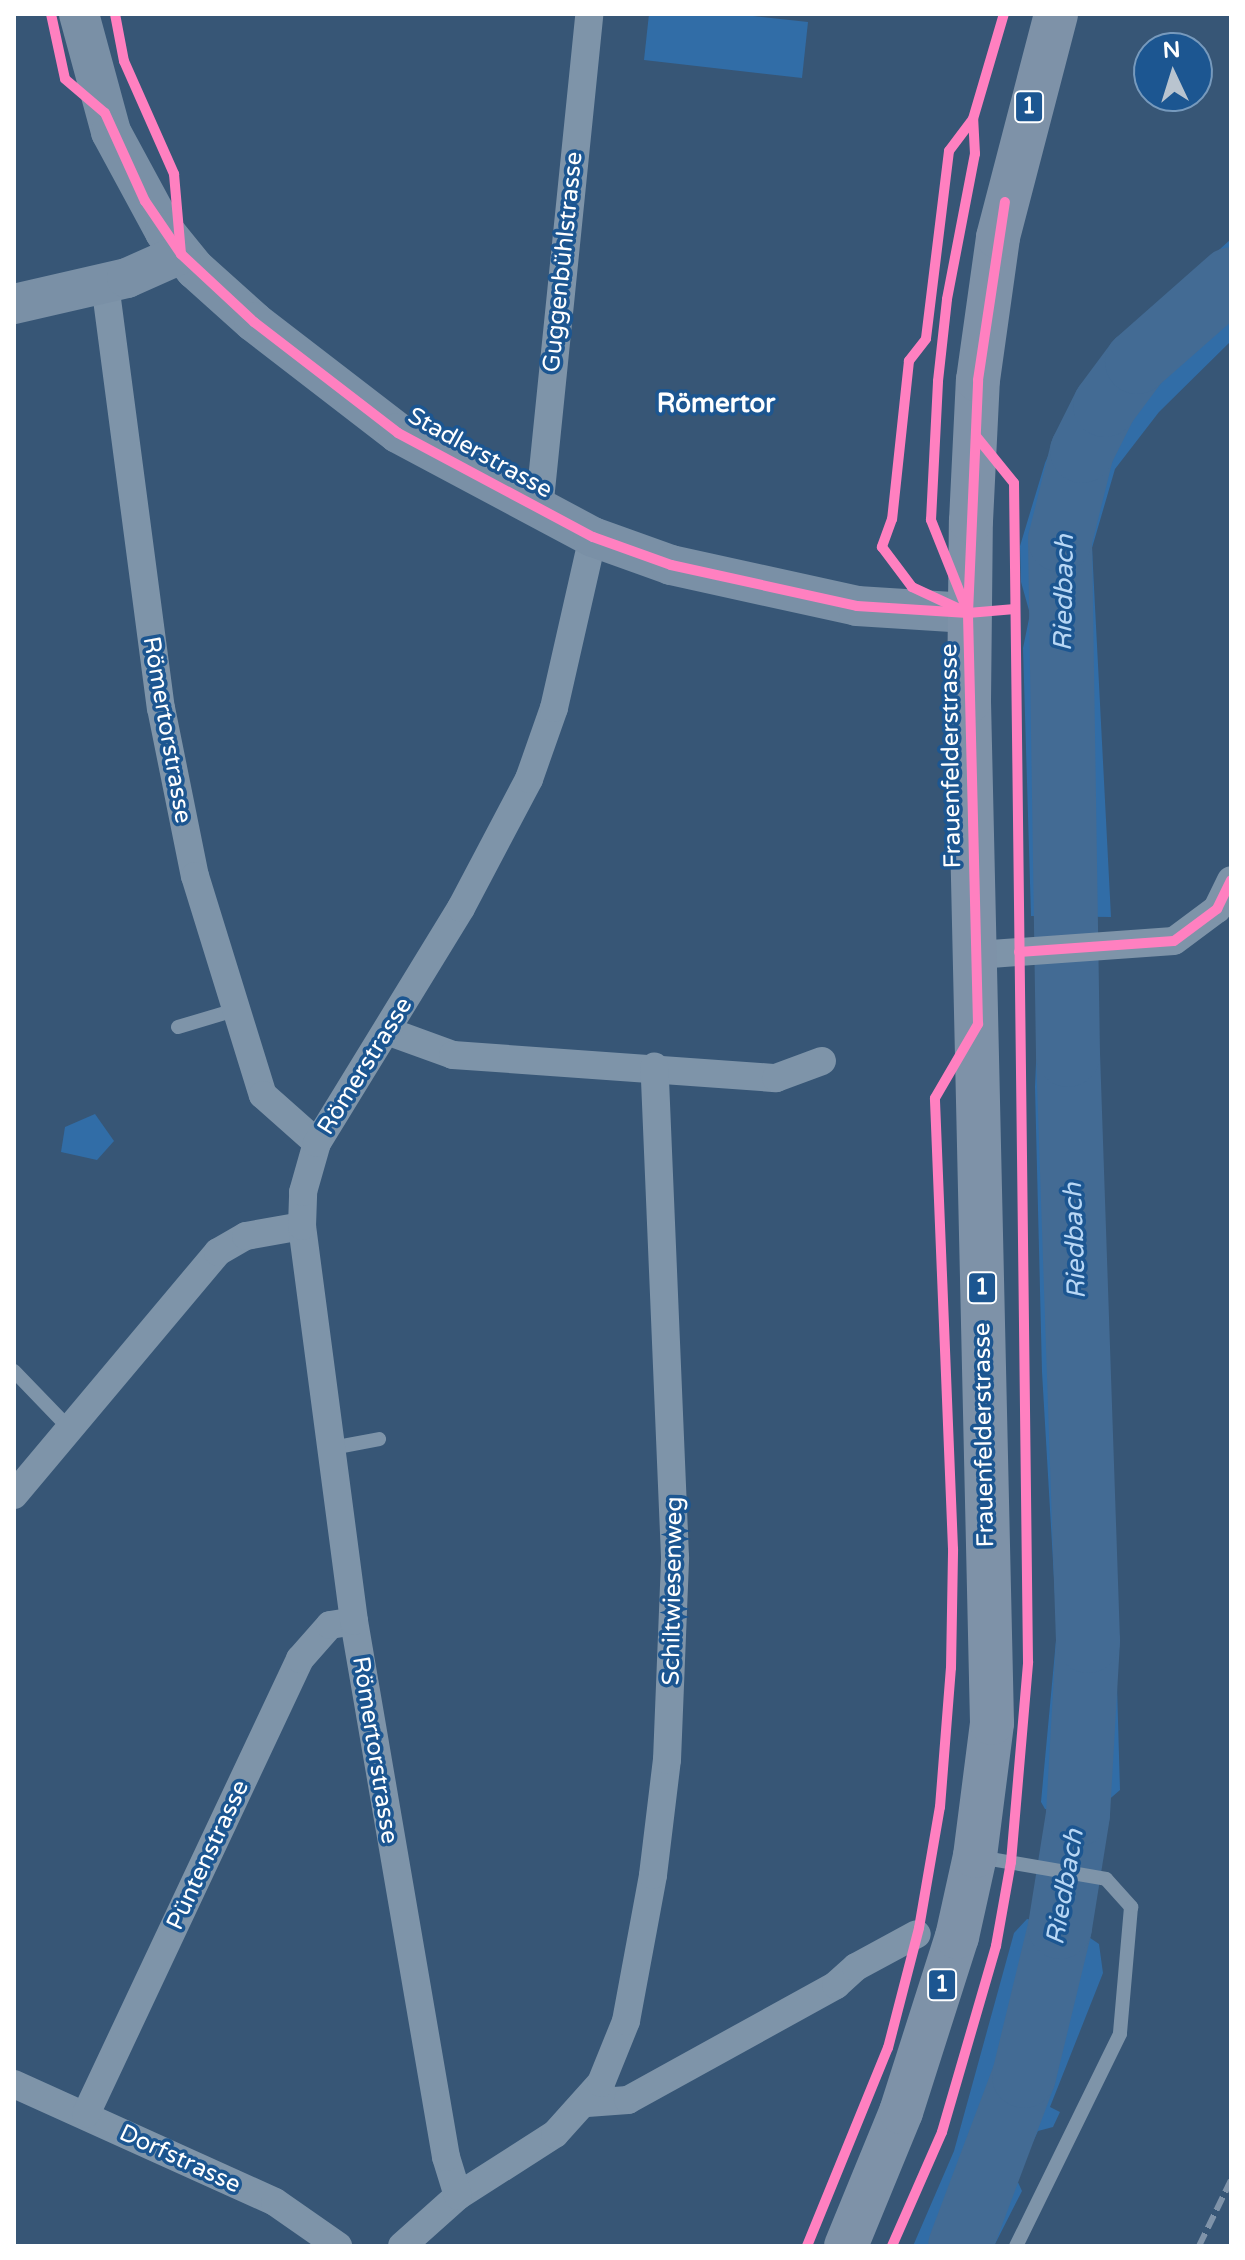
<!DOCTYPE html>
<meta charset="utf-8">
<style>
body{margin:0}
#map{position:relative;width:1245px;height:2260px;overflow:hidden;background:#375676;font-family:"Varela Round",sans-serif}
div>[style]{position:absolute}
.green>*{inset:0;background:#316da7}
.river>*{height:64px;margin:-32px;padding:0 32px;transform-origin:32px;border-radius:32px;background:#436b94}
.lane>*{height:14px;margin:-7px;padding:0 7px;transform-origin:7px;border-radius:7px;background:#7e94a9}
.street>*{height:28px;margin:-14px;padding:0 14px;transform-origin:14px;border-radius:14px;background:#7e94a9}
.secondary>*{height:40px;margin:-20px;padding:0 20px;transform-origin:20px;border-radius:20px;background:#7a90a6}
.primary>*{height:44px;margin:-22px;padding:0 22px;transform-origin:22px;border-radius:22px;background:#7e92a8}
.rail>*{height:6px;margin-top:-3px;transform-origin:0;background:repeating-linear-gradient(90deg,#7f93a9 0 14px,transparent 0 20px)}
.cycleway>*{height:10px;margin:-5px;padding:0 5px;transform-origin:5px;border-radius:5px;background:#ff80c0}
span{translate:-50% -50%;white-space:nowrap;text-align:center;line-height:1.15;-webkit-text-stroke:7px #1c5691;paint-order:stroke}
.shield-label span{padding:2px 6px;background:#1c5691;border:2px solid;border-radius:6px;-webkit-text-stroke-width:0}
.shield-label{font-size:22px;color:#fff;font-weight:700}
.street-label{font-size:24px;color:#fff}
.neighbourhood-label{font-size:26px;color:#fff;font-weight:700}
.water-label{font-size:26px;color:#b8d7f5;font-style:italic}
.frame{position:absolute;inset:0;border:16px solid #fff;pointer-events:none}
.north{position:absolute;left:1133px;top:32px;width:80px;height:80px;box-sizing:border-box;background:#1c5691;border:2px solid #779abd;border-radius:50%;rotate:356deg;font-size:22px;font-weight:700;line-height:32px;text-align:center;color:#fff}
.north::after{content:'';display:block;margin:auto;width:28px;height:36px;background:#b9c4cf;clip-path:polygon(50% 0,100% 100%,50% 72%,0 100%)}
</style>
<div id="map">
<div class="green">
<div style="clip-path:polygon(649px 14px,735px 14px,808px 22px,802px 78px,644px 60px)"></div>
<div style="clip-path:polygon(1231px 239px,1231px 341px,1159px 412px,1115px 469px,1092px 548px,1111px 917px,1031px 916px,1023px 648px,1030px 614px,1021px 582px,1020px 546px,1045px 463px,1070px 405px,1103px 356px)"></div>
<div style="clip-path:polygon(1083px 989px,1093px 1000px,1102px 1161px,1120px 1790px,1090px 1816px,1045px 1809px,1041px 1802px,1057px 1630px,1042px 1372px,1035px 1087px,1039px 991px)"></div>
<div style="clip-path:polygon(95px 1114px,114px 1141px,97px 1160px,61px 1152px,65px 1127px)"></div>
<div style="clip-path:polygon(1027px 1919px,1071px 1925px,1099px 1944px,1103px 1973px,1050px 2107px,1060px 2112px,1053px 2127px,1038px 2131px,1016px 2178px,1022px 2191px,994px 2246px,913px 2246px,954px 2151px,1014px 1933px)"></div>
</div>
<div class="river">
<div style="left:960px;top:2246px;width:182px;rotate:-69.4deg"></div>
<div style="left:1024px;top:2076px;width:153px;rotate:-76.4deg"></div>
<div style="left:1060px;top:1927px;width:114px;rotate:-80.9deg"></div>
<div style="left:1078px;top:1814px;width:173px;rotate:-86.7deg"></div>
<div style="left:1088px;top:1641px;width:586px;rotate:-91.95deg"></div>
<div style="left:1068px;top:1055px;width:515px;rotate:-90.89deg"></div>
<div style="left:1060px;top:540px;width:92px;rotate:-76.1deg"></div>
<div style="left:1082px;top:451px;width:51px;rotate:-63.4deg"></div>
<div style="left:1105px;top:405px;width:54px;rotate:-53.3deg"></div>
<div style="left:1137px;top:362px;width:125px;rotate:-41.4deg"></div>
</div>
<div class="lane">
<div style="left:178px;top:1027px;width:59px;rotate:-16.6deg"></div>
<div style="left:14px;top:1371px;width:81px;rotate:46deg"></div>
<div style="left:332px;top:1448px;width:48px;rotate:-10.8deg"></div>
<div style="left:979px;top:1857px;width:129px;rotate:9.8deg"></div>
<div style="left:1106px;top:1879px;width:38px;rotate:48deg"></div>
<div style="left:1131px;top:1907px;width:127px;rotate:95deg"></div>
<div style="left:1120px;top:2034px;width:236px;rotate:116.1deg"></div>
</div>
<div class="street">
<div style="left:105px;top:284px;width:428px;rotate:82.5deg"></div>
<div style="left:161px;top:708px;width:171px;rotate:78.6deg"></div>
<div style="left:195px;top:876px;width:229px;rotate:72.8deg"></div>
<div style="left:263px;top:1095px;width:72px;rotate:41.6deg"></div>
<div style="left:539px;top:510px;width:499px;rotate:-84.2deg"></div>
<div style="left:977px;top:955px;width:197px;rotate:-4.1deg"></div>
<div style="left:1174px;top:941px;width:54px;rotate:-36.7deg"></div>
<div style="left:1217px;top:909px;width:32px;rotate:-64deg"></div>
<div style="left:387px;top:1031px;width:70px;rotate:20deg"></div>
<div style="left:453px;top:1055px;width:324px;rotate:4.1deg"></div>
<div style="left:776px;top:1078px;width:49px;rotate:-20.3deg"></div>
<div style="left:14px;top:1495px;width:317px;rotate:-50deg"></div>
<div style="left:218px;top:1252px;width:32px;rotate:-30deg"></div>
<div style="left:246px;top:1236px;width:57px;rotate:-10.1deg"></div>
<div style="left:14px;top:2084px;width:286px;rotate:24.3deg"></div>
<div style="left:275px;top:2202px;width:77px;rotate:34.9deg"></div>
<div style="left:587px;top:2103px;width:41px;rotate:-4.2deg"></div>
<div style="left:628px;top:2100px;width:238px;rotate:-28.9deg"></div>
<div style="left:836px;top:1985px;width:27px;rotate:-42deg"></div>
<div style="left:856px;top:1967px;width:69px;rotate:-28.4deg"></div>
<div style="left:86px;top:2114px;width:503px;rotate:-64.81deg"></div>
<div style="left:300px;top:1659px;width:45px;rotate:-48.6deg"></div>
<div style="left:330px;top:1625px;width:24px;rotate:-9deg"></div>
<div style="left:458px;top:2196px;width:115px;rotate:-32.6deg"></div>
<div style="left:555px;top:2134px;width:69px;rotate:-48deg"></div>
<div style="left:601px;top:2083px;width:67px;rotate:-68deg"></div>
<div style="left:626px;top:2021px;width:148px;rotate:-79.5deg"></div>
<div style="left:653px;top:1875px;width:116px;rotate:-83.1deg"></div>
<div style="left:667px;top:1760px;width:203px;rotate:-87.7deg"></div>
<div style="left:675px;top:1557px;width:491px;rotate:-92.4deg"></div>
<div style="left:402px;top:2246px;width:75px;rotate:-41.8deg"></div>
<div style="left:458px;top:2196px;width:41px;rotate:-107.1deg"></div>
<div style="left:446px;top:2157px;width:544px;rotate:-99.74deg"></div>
<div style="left:354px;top:1621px;width:398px;rotate:-97.5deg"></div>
<div style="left:302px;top:1226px;width:34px;rotate:-88deg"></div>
<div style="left:303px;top:1192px;width:51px;rotate:-74.1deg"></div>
<div style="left:317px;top:1143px;width:276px;rotate:-58.5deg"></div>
<div style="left:461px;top:908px;width:146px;rotate:-62.2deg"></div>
<div style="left:529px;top:779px;width:75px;rotate:-70.6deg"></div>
<div style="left:554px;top:708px;width:175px;rotate:-77.2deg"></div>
</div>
<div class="secondary">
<div style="left:79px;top:14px;width:122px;rotate:74.8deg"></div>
<div style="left:111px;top:132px;width:114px;rotate:61.6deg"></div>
<div style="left:165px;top:232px;width:48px;rotate:51deg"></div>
<div style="left:195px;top:269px;width:79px;rotate:41.9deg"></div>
<div style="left:254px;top:322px;width:182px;rotate:37.6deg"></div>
<div style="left:398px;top:433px;width:221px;rotate:28.1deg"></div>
<div style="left:593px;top:537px;width:83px;rotate:19.7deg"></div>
<div style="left:671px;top:565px;width:190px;rotate:12.4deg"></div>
<div style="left:857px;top:606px;width:111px;rotate:3.6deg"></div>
<div style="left:14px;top:304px;width:116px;rotate:-13deg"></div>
<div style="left:127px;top:278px;width:59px;rotate:-24deg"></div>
</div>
<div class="primary">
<div style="left:846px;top:2246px;width:145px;rotate:-67.7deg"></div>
<div style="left:901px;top:2112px;width:184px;rotate:-72.3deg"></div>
<div style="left:957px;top:1937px;width:83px;rotate:-77.5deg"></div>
<div style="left:975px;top:1856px;width:134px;rotate:-82.7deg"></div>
<div style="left:992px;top:1723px;width:1022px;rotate:-91.29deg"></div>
<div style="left:969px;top:701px;width:180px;rotate:-89.4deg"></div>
<div style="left:971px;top:521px;width:141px;rotate:-87.2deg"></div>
<div style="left:978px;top:380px;width:144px;rotate:-82deg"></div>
<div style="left:998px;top:237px;width:230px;rotate:-75.4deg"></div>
</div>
<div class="rail">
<div style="left:1199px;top:2246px;width:73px;rotate:-64.1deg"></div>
</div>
<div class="cycleway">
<div style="left:51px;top:14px;width:66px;rotate:77.8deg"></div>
<div style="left:65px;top:79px;width:52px;rotate:40.4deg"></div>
<div style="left:105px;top:113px;width:97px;rotate:65.6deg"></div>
<div style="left:145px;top:201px;width:64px;rotate:55.8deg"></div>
<div style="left:181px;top:254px;width:100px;rotate:43deg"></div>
<div style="left:254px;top:322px;width:182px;rotate:37.6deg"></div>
<div style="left:398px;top:433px;width:221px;rotate:28.1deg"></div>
<div style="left:593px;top:537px;width:83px;rotate:19.7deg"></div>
<div style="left:671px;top:565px;width:190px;rotate:12.4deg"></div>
<div style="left:857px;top:606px;width:111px;rotate:3.6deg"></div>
<div style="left:115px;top:14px;width:48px;rotate:79.2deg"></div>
<div style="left:124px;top:61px;width:124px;rotate:66.1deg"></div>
<div style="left:174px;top:174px;width:80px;rotate:85deg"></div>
<div style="left:973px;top:119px;width:40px;rotate:127deg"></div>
<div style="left:949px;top:151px;width:189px;rotate:97deg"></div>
<div style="left:926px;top:339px;width:28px;rotate:128deg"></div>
<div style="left:909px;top:361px;width:159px;rotate:96.1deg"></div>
<div style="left:892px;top:519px;width:30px;rotate:110deg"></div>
<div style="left:882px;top:547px;width:50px;rotate:53.1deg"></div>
<div style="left:912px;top:587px;width:62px;rotate:24.9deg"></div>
<div style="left:968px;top:613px;width:47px;rotate:-4.9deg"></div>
<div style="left:965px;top:605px;width:92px;rotate:-111.8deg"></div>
<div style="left:931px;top:520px;width:139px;rotate:-87.1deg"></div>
<div style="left:938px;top:381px;width:82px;rotate:-83.7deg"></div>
<div style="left:947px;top:299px;width:148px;rotate:-79.1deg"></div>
<div style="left:975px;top:154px;width:35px;rotate:-93deg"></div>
<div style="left:973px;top:119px;width:109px;rotate:-73.6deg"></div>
<div style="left:1019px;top:952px;width:155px;rotate:-4.1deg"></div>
<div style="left:1174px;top:941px;width:54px;rotate:-36.7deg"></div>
<div style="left:1217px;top:909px;width:32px;rotate:-64deg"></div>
<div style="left:807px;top:2246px;width:214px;rotate:-67.8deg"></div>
<div style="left:888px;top:2048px;width:124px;rotate:-75.5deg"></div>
<div style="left:919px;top:1928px;width:123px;rotate:-80.2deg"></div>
<div style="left:940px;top:1807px;width:139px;rotate:-85.5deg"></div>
<div style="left:951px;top:1668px;width:119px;rotate:-89deg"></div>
<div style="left:953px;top:1549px;width:451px;rotate:-92.3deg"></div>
<div style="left:935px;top:1098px;width:86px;rotate:-59.8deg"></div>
<div style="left:978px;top:1024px;width:411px;rotate:-91.4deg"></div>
<div style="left:968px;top:613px;width:233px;rotate:-87.5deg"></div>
<div style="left:978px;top:380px;width:180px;rotate:-81.4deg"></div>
<div style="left:892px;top:2246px;width:124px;rotate:-66.3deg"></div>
<div style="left:942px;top:2132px;width:194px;rotate:-73.8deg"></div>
<div style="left:996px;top:1946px;width:85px;rotate:-79.9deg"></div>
<div style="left:1011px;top:1862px;width:201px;rotate:-85.1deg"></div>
<div style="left:1028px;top:1662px;width:1179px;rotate:-90.68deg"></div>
<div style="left:1014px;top:483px;width:60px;rotate:-129deg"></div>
</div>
<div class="shield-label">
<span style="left:1029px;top:107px">1</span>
<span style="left:982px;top:1288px">1</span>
<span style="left:942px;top:1985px">1</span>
</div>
<div class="street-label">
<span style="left:563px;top:262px;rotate:-84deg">Guggenbühlstrasse</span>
<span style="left:480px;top:453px;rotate:29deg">Stadlerstrasse</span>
<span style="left:167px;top:730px;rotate:80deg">Römertorstrasse</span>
<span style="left:951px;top:756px;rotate:-91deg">Frauenfelderstrasse</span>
<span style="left:365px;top:1066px;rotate:-58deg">Römerstrasse</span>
<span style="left:984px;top:1435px;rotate:-91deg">Frauenfelderstrasse</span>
<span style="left:673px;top:1591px;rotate:-89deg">Schiltwiesenweg</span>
<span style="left:375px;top:1750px;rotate:81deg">Römertorstrasse</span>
<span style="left:208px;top:1855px;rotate:-65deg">Püntenstrasse</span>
<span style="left:180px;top:2159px;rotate:25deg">Dorfstrasse</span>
</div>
<div class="neighbourhood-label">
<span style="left:716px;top:404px">Römertor</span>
</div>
<div class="water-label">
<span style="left:1064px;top:593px;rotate:-89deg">Riedbach</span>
<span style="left:1075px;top:1241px;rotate:-92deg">Riedbach</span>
<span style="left:1065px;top:1887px;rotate:-80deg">Riedbach</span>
</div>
<div class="frame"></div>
<div class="north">N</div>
</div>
